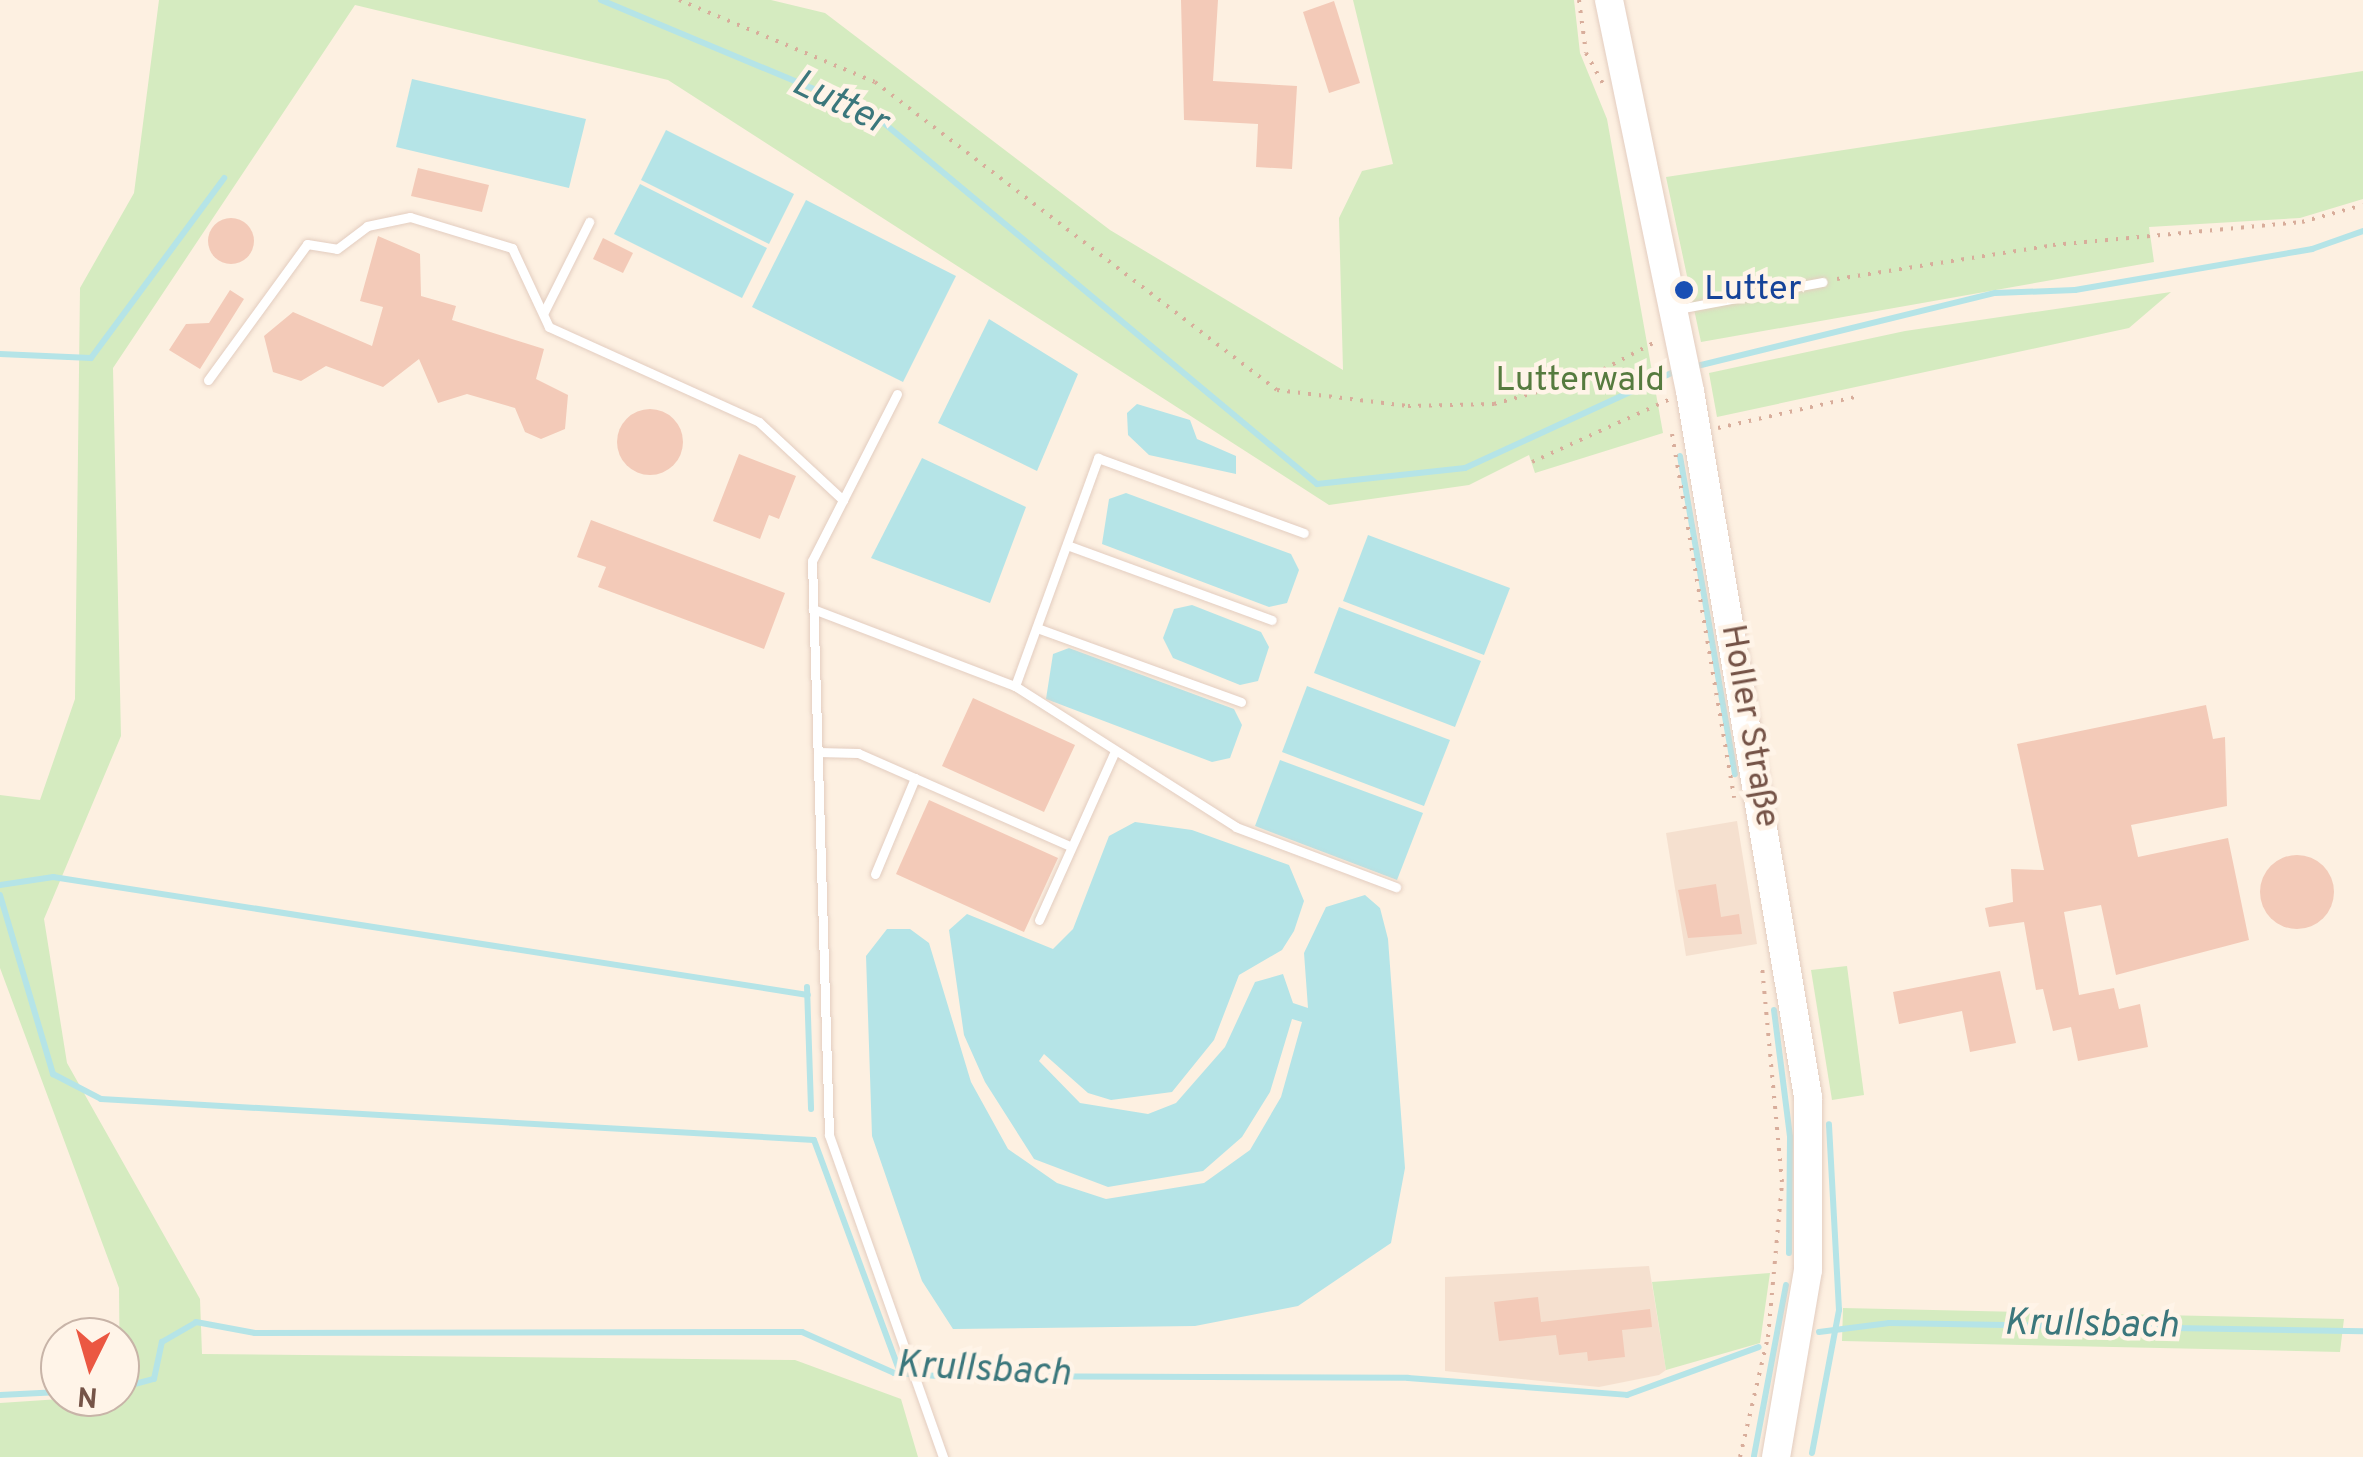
<!DOCTYPE html>
<meta charset="utf-8">
<style>
body{margin:0}
#map{position:relative;width:2363px;height:1457px;overflow:hidden;background:#fdf0e1;font-family:Overpass,sans-serif}
div>[style]{position:absolute}
.residential>*{inset:0;background:#f5e0cf}
.green>*{inset:0;background:#d5ebc0}
.water>*{inset:0;background:#b5e4e7}
.stream>*{height:6px;margin:-3px;padding:0 3px;transform-origin:3px;border-radius:3px;background:#b5e4e7}
.building>*{inset:0;background:#f3cab8}
.round{border-radius:50%}
.path>*{height:4px;margin-top:-2px;transform-origin:0;background:repeating-linear-gradient(90deg,#d8ad9b 0 2.5px,transparent 0 10.5px)}
.roads{filter:drop-shadow(0 0 2px #e3cdc0) drop-shadow(0 0 2px #e3cdc0)}
.lane>*{height:9px;margin:-4.5px;padding:0 4.5px;transform-origin:4.5px;border-radius:4.5px;background:#fff}
.secondary>*{height:28px;margin:-14px;padding:0 14px;transform-origin:14px;border-radius:14px;background:#fff}
.dots>*{width:28px;height:28px;translate:-50% -50%;box-sizing:border-box;border:5px solid #fff4e8;border-radius:50%}
span{translate:-50% -50%;white-space:nowrap;text-align:center;line-height:1.15;-webkit-text-stroke:9px #fff4e8;paint-order:stroke}
.transit-label{font-size:35px;color:#164399}
.left{translate:0 -50%;text-align:left}
.park-label{font-size:35px;color:#567b3f}
.street-label{font-size:35px;color:#755347}
.water-label{font-size:38px;color:#3b777c;font-style:italic}
.north{position:absolute;left:40px;top:1317px;width:100px;height:100px;box-sizing:border-box;background:#fff4e8;border:2px solid #c8b4a8;border-radius:50%;rotate:185deg;font-size:28px;font-weight:700;line-height:40px;text-align:center;color:#755347}
.north::after{content:'';display:block;margin:auto;width:35px;height:45px;background:#eb5742;clip-path:polygon(50% 0,100% 100%,50% 72%,0 100%)}
</style>
<div id="map">
<div class="residential">
<div style="clip-path:polygon(1737px 821px,1757px 944px,1686px 956px,1666px 833px)"></div>
<div style="clip-path:polygon(1649px 1266px,1666px 1370px,1659px 1375px,1599px 1387px,1445px 1371px,1445px 1277px)"></div>
</div>
<div class="green">
<div style="clip-path:polygon(159px 0,771px 0,825px 13px,1110px 230px,1343px 370px,1339px 218px,1362px 171px,1393px 164px,1353px 0,1574px 0,1580px 53px,1607px 119px,1663px 433px,1535px 473px,1529px 455px,1469px 485px,1329px 505px,668px 80px,355px 5px,113px 368px,121px 736px,44px 919px,67px 1063px,200px 1299px,202px 1354px,795px 1360px,901px 1399px,918px 1457px,0 1457px,0 1403px,120px 1395px,119px 1288px,0 968px,0 795px,40px 800px,75px 699px,80px 288px,134px 193px)"></div>
<div style="clip-path:polygon(2363px 71px,2363px 199px,2300px 218px,2149px 227px,2154px 262px,1701px 342px,1666px 177px)"></div>
<div style="clip-path:polygon(2171px 292px,2129px 328px,1717px 417px,1709px 373px,1905px 331px)"></div>
<div style="clip-path:polygon(1847px 966px,1864px 1095px,1832px 1100px,1811px 970px)"></div>
<div style="clip-path:polygon(1770px 1273px,1760px 1343px,1666px 1370px,1652px 1282px)"></div>
<div style="clip-path:polygon(1843px 1308px,2344px 1319px,2340px 1352px,1842px 1341px)"></div>
</div>
<div class="water">
<div style="clip-path:polygon(412px 79px,586px 119px,569px 188px,396px 147px)"></div>
<div style="clip-path:polygon(666px 130px,794px 194px,769px 244px,641px 180px)"></div>
<div style="clip-path:polygon(640px 184px,767px 248px,742px 298px,614px 234px)"></div>
<div style="clip-path:polygon(806px 200px,956px 276px,903px 382px,752px 307px)"></div>
<div style="clip-path:polygon(989px 319px,1078px 374px,1037px 471px,938px 423px)"></div>
<div style="clip-path:polygon(1137px 404px,1190px 420px,1197px 439px,1236px 456px,1236px 474px,1149px 455px,1128px 435px,1127px 413px)"></div>
<div style="clip-path:polygon(922px 458px,1026px 507px,990px 603px,871px 558px)"></div>
<div style="clip-path:polygon(1126px 493px,1291px 554px,1299px 570px,1287px 603px,1269px 607px,1102px 544px,1109px 499px)"></div>
<div style="clip-path:polygon(1368px 535px,1510px 588px,1484px 655px,1343px 601px)"></div>
<div style="clip-path:polygon(1192px 605px,1261px 632px,1269px 647px,1258px 681px,1240px 685px,1173px 658px,1163px 638px,1174px 609px)"></div>
<div style="clip-path:polygon(1339px 607px,1481px 661px,1455px 727px,1314px 673px)"></div>
<div style="clip-path:polygon(1069px 648px,1234px 709px,1242px 725px,1230px 758px,1212px 762px,1046px 699px,1053px 654px)"></div>
<div style="clip-path:polygon(1307px 686px,1450px 740px,1424px 806px,1282px 752px)"></div>
<div style="clip-path:polygon(1280px 760px,1423px 813px,1397px 880px,1255px 826px)"></div>
<div style="clip-path:polygon(1135px 822px,1192px 830px,1289px 865px,1304px 901px,1294px 931px,1282px 950px,1239px 975px,1214px 1040px,1172px 1092px,1111px 1100px,1088px 1093px,1044px 1054px,1039px 1061px,1080px 1103px,1148px 1114px,1176px 1103px,1225px 1047px,1255px 982px,1283px 974px,1293px 1003px,1308px 1008px,1304px 953px,1326px 907px,1365px 895px,1380px 908px,1388px 939px,1405px 1168px,1391px 1243px,1298px 1306px,1195px 1326px,953px 1329px,922px 1281px,872px 1136px,866px 956px,887px 929px,910px 929px,929px 943px,971px 1082px,1008px 1149px,1057px 1183px,1106px 1199px,1204px 1183px,1250px 1150px,1281px 1097px,1302px 1022px,1292px 1019px,1270px 1092px,1242px 1137px,1203px 1171px,1108px 1187px,1034px 1159px,985px 1082px,964px 1035px,949px 930px,967px 914px,1053px 949px,1073px 929px,1109px 836px)"></div>
</div>
<div class="stream">
<div style="left:601px;top:0;width:295px;rotate:22.7deg"></div>
<div style="left:873px;top:114px;width:578px;rotate:39.81deg"></div>
<div style="left:1317px;top:484px;width:149px;rotate:-6.2deg"></div>
<div style="left:1465px;top:468px;width:232px;rotate:-24.7deg"></div>
<div style="left:0;top:354px;width:91px;rotate:2.5deg"></div>
<div style="left:91px;top:358px;width:224px;rotate:-53.5deg"></div>
<div style="left:1693px;top:367px;width:311px;rotate:-13.8deg"></div>
<div style="left:1995px;top:293px;width:80px;rotate:-2.1deg"></div>
<div style="left:2075px;top:290px;width:241px;rotate:-9.8deg"></div>
<div style="left:2312px;top:249px;width:54px;rotate:-19.4deg"></div>
<div style="left:1680px;top:456px;width:323px;rotate:80.2deg"></div>
<div style="left:0;top:885px;width:54px;rotate:-8.6deg"></div>
<div style="left:53px;top:877px;width:764px;rotate:8.88deg"></div>
<div style="left:0;top:895px;width:187px;rotate:73.5deg"></div>
<div style="left:53px;top:1074px;width:54px;rotate:27.5deg"></div>
<div style="left:101px;top:1099px;width:714px;rotate:3.29deg"></div>
<div style="left:814px;top:1140px;width:247px;rotate:69.7deg"></div>
<div style="left:807px;top:987px;width:122px;rotate:88.1deg"></div>
<div style="left:1774px;top:1010px;width:128px;rotate:82.8deg"></div>
<div style="left:1790px;top:1137px;width:116px;rotate:90.5deg"></div>
<div style="left:1819px;top:1332px;width:71px;rotate:-7.3deg"></div>
<div style="left:1889px;top:1323px;width:474px;rotate:1deg"></div>
<div style="left:120px;top:1388px;width:35px;rotate:-15deg"></div>
<div style="left:154px;top:1379px;width:38px;rotate:-78deg"></div>
<div style="left:162px;top:1342px;width:39px;rotate:-30deg"></div>
<div style="left:196px;top:1322px;width:60px;rotate:10.6deg"></div>
<div style="left:255px;top:1333px;width:547px;rotate:-0.1deg"></div>
<div style="left:802px;top:1332px;width:101px;rotate:24deg"></div>
<div style="left:894px;top:1373px;width:44px;rotate:3.9deg"></div>
<div style="left:938px;top:1376px;width:470px;rotate:0.2deg"></div>
<div style="left:1408px;top:1378px;width:220px;rotate:4.4deg"></div>
<div style="left:1627px;top:1395px;width:140px;rotate:-20deg"></div>
<div style="left:0;top:1395px;width:60px;rotate:-2.9deg"></div>
<div style="left:1812px;top:1453px;width:146px;rotate:-79.3deg"></div>
<div style="left:1839px;top:1310px;width:186px;rotate:-93.1deg"></div>
<div style="left:1754px;top:1456px;width:174px;rotate:-79.4deg"></div>
</div>
<div class="building">
<div style="clip-path:polygon(1181px 0,1218px 0,1213px 81px,1297px 86px,1292px 169px,1256px 167px,1258px 124px,1184px 120px)"></div>
<div style="clip-path:polygon(1334px 1px,1360px 83px,1329px 93px,1303px 12px)"></div>
<div style="clip-path:polygon(418px 168px,489px 185px,482px 212px,411px 196px)"></div>
<div class="round" style="left:208px;top:218px;width:46px;height:46px"></div>
<div style="clip-path:polygon(378px 236px,420px 254px,421px 296px,456px 306px,452px 320px,544px 349px,536px 379px,568px 395px,565px 429px,541px 439px,525px 432px,515px 408px,467px 394px,438px 403px,419px 359px,383px 387px,326px 366px,301px 381px,273px 372px,264px 336px,293px 312px,372px 346px,383px 307px,360px 301px)"></div>
<div style="clip-path:polygon(603px 238px,633px 253px,623px 273px,593px 259px)"></div>
<div style="clip-path:polygon(230px 290px,244px 299px,200px 369px,169px 350px,186px 324px,209px 323px)"></div>
<div class="round" style="left:617px;top:409px;width:66px;height:66px"></div>
<div style="clip-path:polygon(739px 454px,796px 476px,779px 519px,769px 515px,760px 539px,713px 521px)"></div>
<div style="clip-path:polygon(591px 520px,785px 593px,764px 649px,598px 587px,606px 567px,577px 557px)"></div>
<div style="clip-path:polygon(973px 698px,1075px 745px,1044px 812px,942px 766px)"></div>
<div style="clip-path:polygon(2206px 705px,2213px 739px,2225px 737px,2227px 806px,2131px 825px,2138px 857px,2228px 838px,2249px 940px,2116px 975px,2101px 905px,2064px 912px,2079px 995px,2114px 988px,2119px 1009px,2140px 1004px,2148px 1047px,2078px 1061px,2071px 1027px,2053px 1031px,2043px 989px,2036px 990px,2024px 922px,1989px 927px,1985px 908px,2013px 902px,2011px 869px,2044px 870px,2017px 744px)"></div>
<div style="clip-path:polygon(929px 800px,1058px 858px,1024px 932px,896px 874px)"></div>
<div class="round" style="left:2260px;top:855px;width:74px;height:74px"></div>
<div style="clip-path:polygon(1716px 884px,1721px 917px,1739px 914px,1742px 934px,1688px 938px,1678px 890px)"></div>
<div style="clip-path:polygon(2000px 971px,2016px 1043px,1970px 1052px,1962px 1011px,1899px 1024px,1893px 992px)"></div>
<div style="clip-path:polygon(1538px 1297px,1541px 1322px,1650px 1309px,1652px 1327px,1622px 1330px,1625px 1357px,1588px 1361px,1587px 1352px,1559px 1355px,1556px 1335px,1499px 1341px,1494px 1302px)"></div>
</div>
<div class="path">
<div style="left:679px;top:0;width:212px;rotate:22.7deg"></div>
<div style="left:875px;top:82px;width:506px;rotate:37.46deg"></div>
<div style="left:1277px;top:390px;width:132px;rotate:7deg"></div>
<div style="left:1408px;top:406px;width:86px;rotate:-1.3deg"></div>
<div style="left:1494px;top:404px;width:94px;rotate:-15.4deg"></div>
<div style="left:1585px;top:379px;width:81px;rotate:-27.8deg"></div>
<div style="left:1579px;top:0;width:53px;rotate:82.5deg"></div>
<div style="left:1586px;top:53px;width:37px;rotate:61deg"></div>
<div style="left:1837px;top:279px;width:219px;rotate:-8.9deg"></div>
<div style="left:2053px;top:245px;width:250px;rotate:-5.3deg"></div>
<div style="left:2302px;top:222px;width:63px;rotate:-15.6deg"></div>
<div style="left:1718px;top:428px;width:146px;rotate:-12.7deg"></div>
<div style="left:1672px;top:434px;width:369px;rotate:80.3deg"></div>
<div style="left:1532px;top:462px;width:152px;rotate:-24.5deg"></div>
<div style="left:1740px;top:1457px;width:123px;rotate:-76.9deg"></div>
<div style="left:1768px;top:1337px;width:156px;rotate:-84.8deg"></div>
<div style="left:1782px;top:1182px;width:215px;rotate:-95.3deg"></div>
</div>
<div class="roads">
<div class="lane">
<div style="left:1678px;top:309px;width:147px;rotate:-10.6deg"></div>
<div style="left:544px;top:312px;width:101px;rotate:-63.4deg"></div>
<div style="left:208px;top:380px;width:168px;rotate:-53.9deg"></div>
<div style="left:307px;top:244px;width:30px;rotate:9deg"></div>
<div style="left:337px;top:249px;width:38px;rotate:-37deg"></div>
<div style="left:367px;top:226px;width:44px;rotate:-11.8deg"></div>
<div style="left:410px;top:217px;width:107px;rotate:16.9deg"></div>
<div style="left:512px;top:248px;width:87px;rotate:64.9deg"></div>
<div style="left:549px;top:327px;width:230px;rotate:24.3deg"></div>
<div style="left:759px;top:422px;width:115px;rotate:42.9deg"></div>
<div style="left:897px;top:394px;width:187px;rotate:117deg"></div>
<div style="left:812px;top:561px;width:574px;rotate:88.3deg"></div>
<div style="left:829px;top:1135px;width:342px;rotate:70.5deg"></div>
<div style="left:1067px;top:545px;width:218px;rotate:20.1deg"></div>
<div style="left:813px;top:609px;width:216px;rotate:20.9deg"></div>
<div style="left:1015px;top:686px;width:262px;rotate:32.5deg"></div>
<div style="left:1236px;top:827px;width:171px;rotate:20.6deg"></div>
<div style="left:1037px;top:628px;width:217px;rotate:19.9deg"></div>
<div style="left:1015px;top:686px;width:243px;rotate:-70deg"></div>
<div style="left:1098px;top:458px;width:219px;rotate:20deg"></div>
<div style="left:818px;top:752px;width:40px;rotate:1.4deg"></div>
<div style="left:858px;top:753px;width:232px;rotate:23.7deg"></div>
<div style="left:875px;top:874px;width:104px;rotate:-67.4deg"></div>
<div style="left:1039px;top:920px;width:185px;rotate:-65.8deg"></div>
</div>
<div class="secondary">
<div style="left:1609px;top:0;width:399px;rotate:78.3deg"></div>
<div style="left:1690px;top:391px;width:716px;rotate:80.51deg"></div>
<div style="left:1808px;top:1097px;width:173px;rotate:90deg"></div>
<div style="left:1808px;top:1270px;width:190px;rotate:99.7deg"></div>
</div>
</div>
<div class="dots">
<div style="left:1684px;top:290px;background:#1a4fb4"></div>
</div>
<div class="transit-label">
<span class="left" style="left:1704px;top:290px">Lutter</span>
</div>
<div class="park-label">
<span style="left:1580px;top:381px">Lutterwald</span>
</div>
<div class="street-label">
<span style="left:1749px;top:726px;rotate:80deg">Holler Straße</span>
</div>
<div class="water-label">
<span style="left:839px;top:104px;rotate:26deg">Lutter</span>
<span style="left:2091px;top:1326px;rotate:1deg">Krullsbach</span>
<span style="left:983px;top:1371px;rotate:3deg">Krullsbach</span>
</div>
<div class="north">N</div>
</div>
